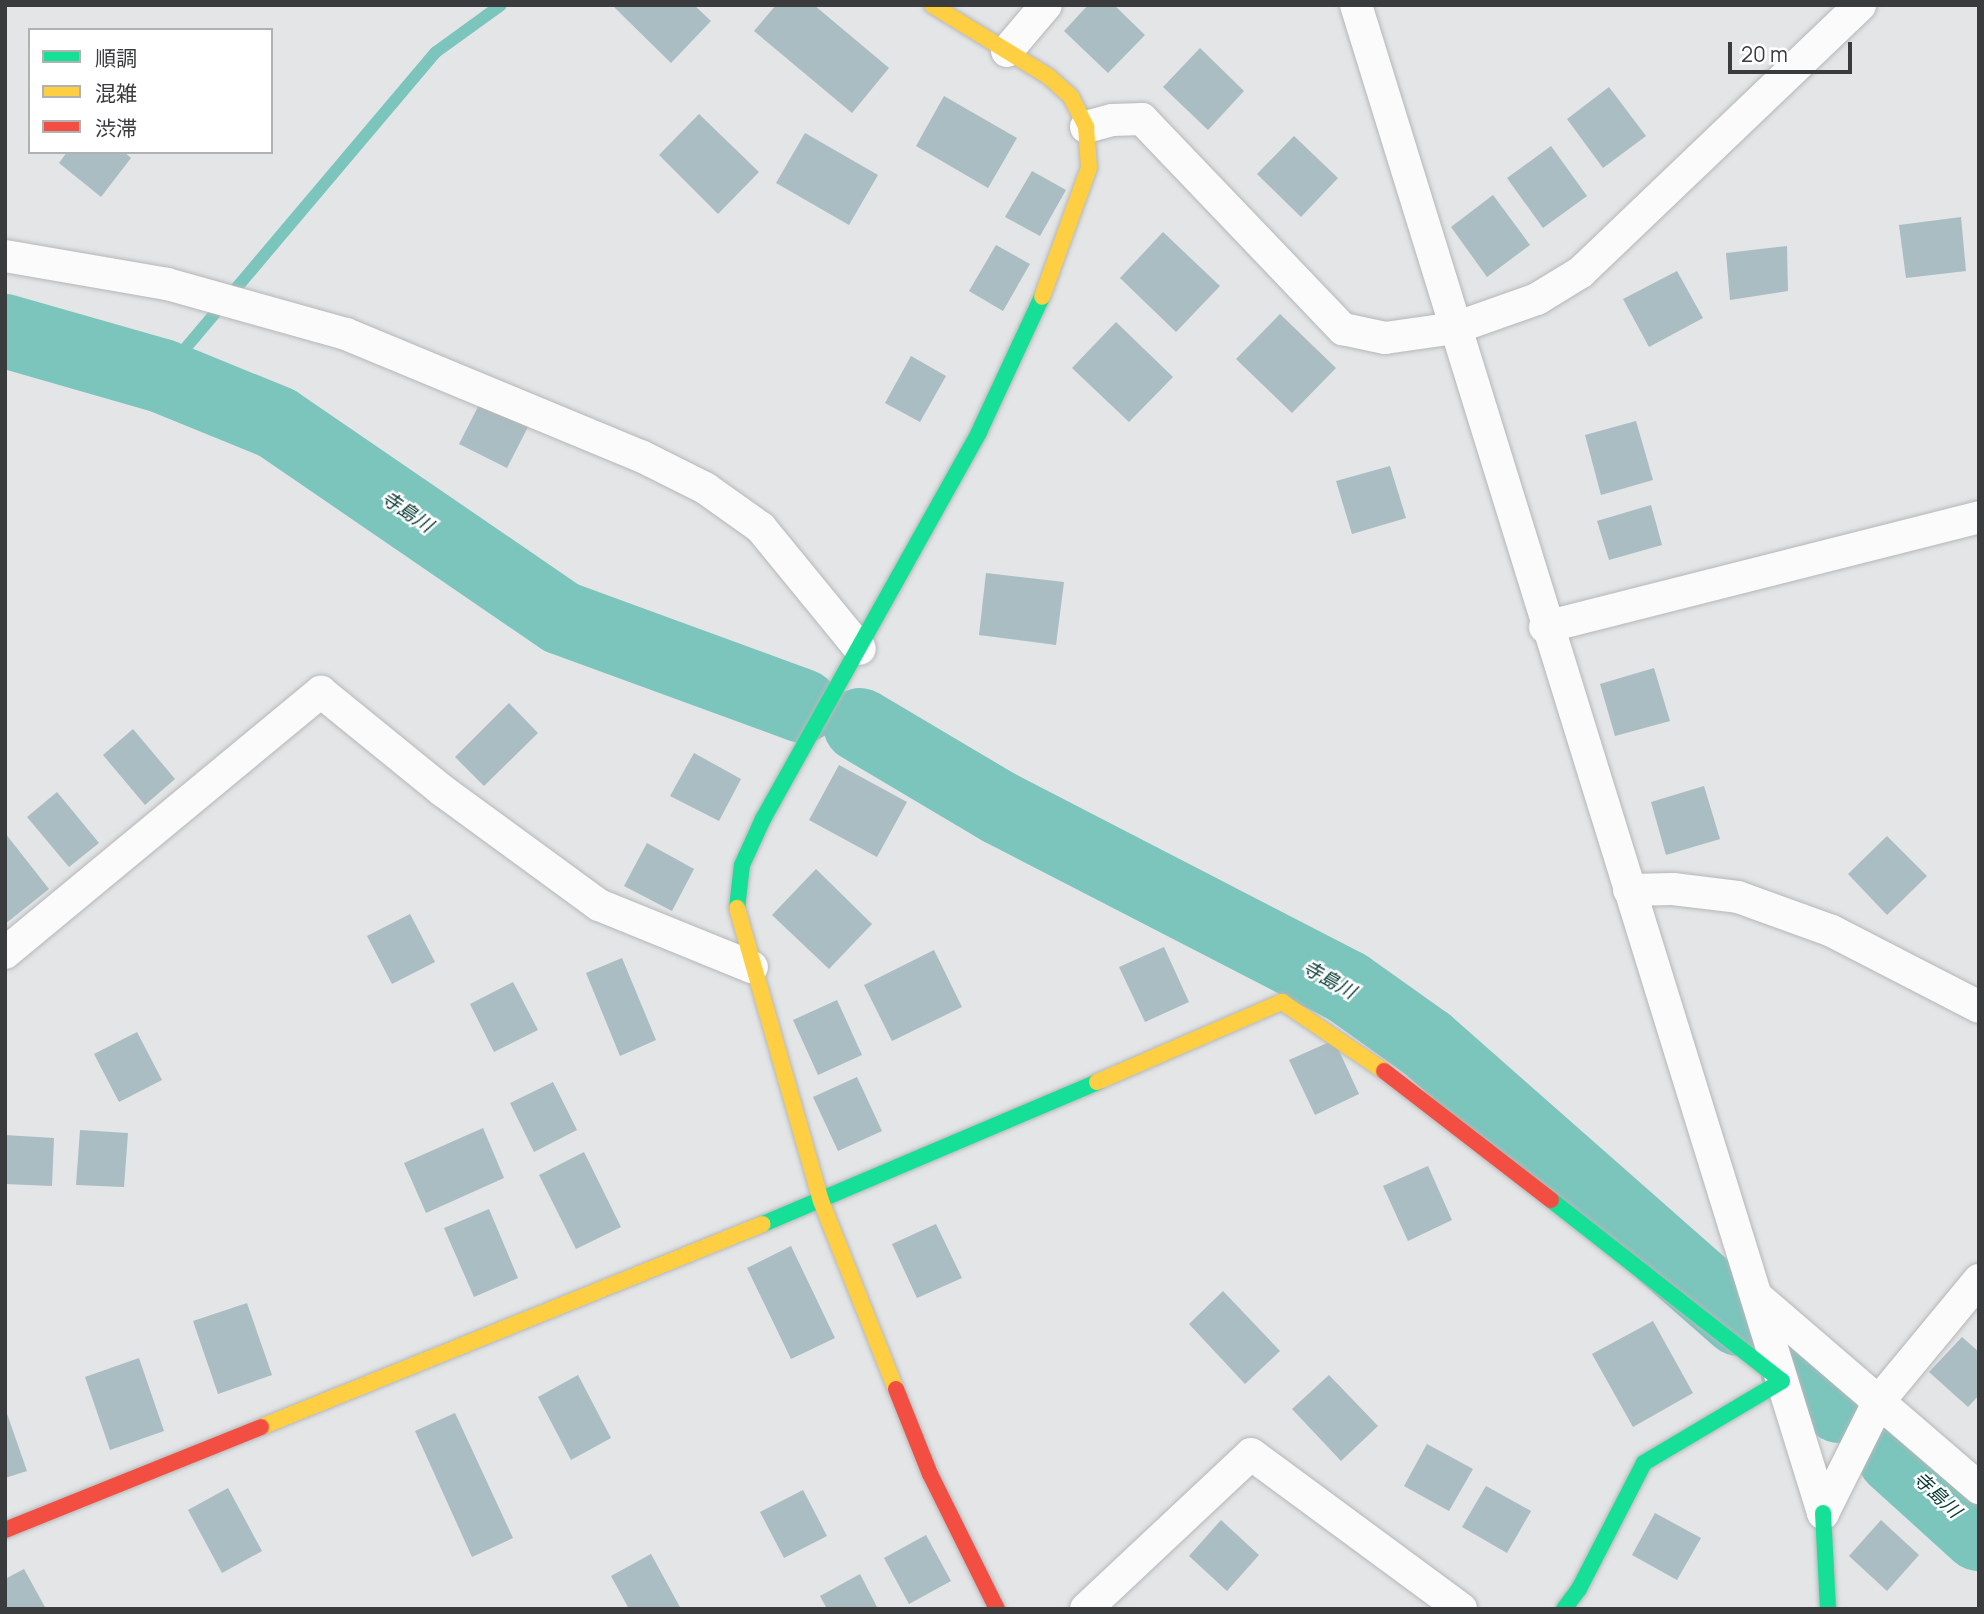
<!DOCTYPE html>
<meta charset="utf-8">
<style>
body{margin:0}
#map{position:relative;width:1984px;height:1614px;overflow:hidden;background:#e3e5e7;font-family:Manrope,"Noto Sans JP",sans-serif}
div>[style]{position:absolute}
.stream>*{height:12px;margin:-6px;padding:0 6px;transform-origin:6px;border-radius:6px;background:#7bc5bc}
.river>*{height:74px;margin:-37px;padding:0 37px;transform-origin:37px;border-radius:37px;background:#7bc5bc}
.building>*{inset:0;background:#a9bdc2}
.roads{filter:drop-shadow(0 0 2px #b5b7b8) drop-shadow(0 0 2px #b5b7b8)}
.street>*{height:32px;margin:-16px;padding:0 16px;transform-origin:16px;border-radius:16px;background:#fbfbfb}
.fast>*{height:16px;margin:-8px;padding:0 8px;transform-origin:8px;border-radius:8px;background:#16e098}
.slow>*{height:16px;margin:-8px;padding:0 8px;transform-origin:8px;border-radius:8px;background:#ffcf43}
.jam>*{height:16px;margin:-8px;padding:0 8px;transform-origin:8px;border-radius:8px;background:#f24e42}
span{translate:-50% -50%;white-space:nowrap;text-align:center;line-height:1.15;-webkit-text-stroke:5px #fff;paint-order:stroke}
.water-label{font-size:19px;color:#083a34;font-style:italic}
.frame{position:absolute;inset:0;border:7px solid #393b3c;pointer-events:none}
.legend{position:absolute;left:28px;top:28px;width:245px;height:126px;box-sizing:border-box;background:#fff;border:2px solid #b0b1b1;margin:0;padding:9px 12px;list-style:none;font-size:21px;color:#393b3c}
.legend li{display:flex;align-items:center;gap:14px;height:35px}
.legend b{width:35px;border:2px solid #b0b1b1}
.scale{position:absolute;left:1728px;top:42px;width:124px;height:32px;box-sizing:border-box;border:4px solid #393b3c;border-top:0;padding-left:9px;font-size:21px;line-height:24px;white-space:nowrap;color:#393b3c;-webkit-text-stroke:5px #fff;paint-order:stroke}
</style>
<div id="map">
<div class="stream">
<div style="left:162px;top:376px;width:424px;rotate:-49.8deg"></div>
<div style="left:436px;top:52px;width:80px;rotate:-35.9deg"></div>
</div>
<div class="river">
<div style="left:5px;top:331px;width:163px;rotate:16deg"></div>
<div style="left:162px;top:376px;width:124px;rotate:22.2deg"></div>
<div style="left:277px;top:423px;width:345px;rotate:34.4deg"></div>
<div style="left:562px;top:618px;width:256px;rotate:20.1deg"></div>
<div style="left:860px;top:725px;width:163px;rotate:30.7deg"></div>
<div style="left:1000px;top:808px;width:390px;rotate:27.3deg"></div>
<div style="left:1347px;top:987px;width:98px;rotate:35.5deg"></div>
<div style="left:1427px;top:1044px;width:416px;rotate:41.4deg"></div>
<div style="left:1797px;top:1369px;width:56px;rotate:41.4deg"></div>
<div style="left:1894px;top:1457px;width:115px;rotate:42.2deg"></div>
</div>
<div class="building">
<div style="clip-path:polygon(612px 5px,694px 5px,711px 21px,671px 63px)"></div>
<div style="clip-path:polygon(776px 5px,814px 5px,889px 68px,852px 113px,754px 31px)"></div>
<div style="clip-path:polygon(1088px 5px,1114px 5px,1145px 35px,1108px 73px,1064px 31px)"></div>
<div style="clip-path:polygon(1200px 48px,1244px 91px,1208px 130px,1163px 87px)"></div>
<div style="clip-path:polygon(1609px 87px,1646px 136px,1603px 168px,1567px 119px)"></div>
<div style="clip-path:polygon(944px 96px,1017px 138px,988px 188px,916px 146px)"></div>
<div style="clip-path:polygon(699px 114px,759px 172px,718px 214px,659px 155px)"></div>
<div style="clip-path:polygon(805px 133px,878px 175px,849px 225px,776px 183px)"></div>
<div style="clip-path:polygon(1294px 136px,1338px 178px,1301px 217px,1257px 174px)"></div>
<div style="clip-path:polygon(1551px 146px,1587px 196px,1543px 228px,1507px 178px)"></div>
<div style="clip-path:polygon(67px 152px,124px 152px,131px 158px,101px 197px,59px 163px)"></div>
<div style="clip-path:polygon(1032px 171px,1066px 190px,1040px 236px,1005px 217px)"></div>
<div style="clip-path:polygon(1493px 195px,1530px 245px,1487px 277px,1451px 227px)"></div>
<div style="clip-path:polygon(1961px 217px,1966px 271px,1906px 278px,1899px 225px)"></div>
<div style="clip-path:polygon(1163px 232px,1220px 286px,1176px 332px,1120px 278px)"></div>
<div style="clip-path:polygon(996px 245px,1030px 264px,1003px 311px,969px 291px)"></div>
<div style="clip-path:polygon(1787px 246px,1788px 291px,1730px 300px,1726px 253px)"></div>
<div style="clip-path:polygon(1677px 271px,1703px 318px,1649px 347px,1623px 299px)"></div>
<div style="clip-path:polygon(1280px 314px,1336px 368px,1292px 413px,1236px 359px)"></div>
<div style="clip-path:polygon(1116px 322px,1173px 377px,1129px 422px,1072px 368px)"></div>
<div style="clip-path:polygon(911px 356px,946px 376px,920px 422px,885px 403px)"></div>
<div style="clip-path:polygon(481px 401px,529px 425px,507px 468px,459px 444px)"></div>
<div style="clip-path:polygon(1636px 421px,1653px 480px,1601px 495px,1585px 435px)"></div>
<div style="clip-path:polygon(1390px 466px,1406px 518px,1352px 534px,1336px 481px)"></div>
<div style="clip-path:polygon(1651px 505px,1662px 545px,1609px 560px,1597px 521px)"></div>
<div style="clip-path:polygon(986px 573px,1064px 582px,1056px 645px,979px 635px)"></div>
<div style="clip-path:polygon(1654px 668px,1670px 721px,1615px 736px,1600px 684px)"></div>
<div style="clip-path:polygon(509px 703px,538px 733px,484px 786px,455px 757px)"></div>
<div style="clip-path:polygon(133px 729px,175px 779px,145px 805px,103px 755px)"></div>
<div style="clip-path:polygon(694px 753px,741px 779px,719px 821px,670px 796px)"></div>
<div style="clip-path:polygon(839px 765px,907px 802px,877px 857px,809px 820px)"></div>
<div style="clip-path:polygon(1704px 786px,1720px 839px,1666px 855px,1651px 802px)"></div>
<div style="clip-path:polygon(57px 792px,99px 843px,69px 867px,27px 817px)"></div>
<div style="clip-path:polygon(5px 833px,49px 889px,5px 924px)"></div>
<div style="clip-path:polygon(1887px 836px,1927px 876px,1887px 915px,1848px 874px)"></div>
<div style="clip-path:polygon(647px 843px,694px 869px,672px 911px,624px 886px)"></div>
<div style="clip-path:polygon(816px 869px,872px 924px,829px 969px,772px 915px)"></div>
<div style="clip-path:polygon(410px 914px,435px 962px,392px 984px,367px 936px)"></div>
<div style="clip-path:polygon(1164px 947px,1189px 1002px,1145px 1022px,1119px 967px)"></div>
<div style="clip-path:polygon(934px 950px,962px 1007px,892px 1041px,864px 985px)"></div>
<div style="clip-path:polygon(622px 958px,656px 1040px,620px 1056px,586px 973px)"></div>
<div style="clip-path:polygon(513px 982px,538px 1030px,494px 1052px,470px 1004px)"></div>
<div style="clip-path:polygon(837px 1000px,862px 1055px,818px 1075px,793px 1020px)"></div>
<div style="clip-path:polygon(137px 1032px,162px 1080px,119px 1102px,94px 1054px)"></div>
<div style="clip-path:polygon(1334px 1040px,1359px 1094px,1315px 1115px,1289px 1060px)"></div>
<div style="clip-path:polygon(857px 1077px,882px 1131px,838px 1151px,813px 1097px)"></div>
<div style="clip-path:polygon(553px 1082px,577px 1130px,534px 1152px,510px 1103px)"></div>
<div style="clip-path:polygon(483px 1128px,504px 1178px,426px 1213px,404px 1163px)"></div>
<div style="clip-path:polygon(80px 1130px,128px 1133px,124px 1187px,76px 1185px)"></div>
<div style="clip-path:polygon(5px 1135px,54px 1138px,52px 1186px,5px 1184px)"></div>
<div style="clip-path:polygon(584px 1152px,621px 1227px,576px 1249px,539px 1175px)"></div>
<div style="clip-path:polygon(1428px 1166px,1452px 1220px,1408px 1241px,1383px 1186px)"></div>
<div style="clip-path:polygon(489px 1209px,518px 1278px,474px 1297px,444px 1228px)"></div>
<div style="clip-path:polygon(936px 1224px,962px 1278px,917px 1298px,892px 1244px)"></div>
<div style="clip-path:polygon(791px 1246px,835px 1338px,791px 1359px,747px 1268px)"></div>
<div style="clip-path:polygon(1223px 1291px,1280px 1351px,1245px 1384px,1189px 1324px)"></div>
<div style="clip-path:polygon(247px 1303px,272px 1375px,218px 1394px,193px 1321px)"></div>
<div style="clip-path:polygon(1653px 1321px,1693px 1393px,1633px 1427px,1592px 1354px)"></div>
<div style="clip-path:polygon(1962px 1337px,1979px 1352px,1979px 1395px,1968px 1407px,1929px 1372px)"></div>
<div style="clip-path:polygon(139px 1358px,164px 1431px,110px 1450px,85px 1377px)"></div>
<div style="clip-path:polygon(578px 1375px,611px 1438px,571px 1460px,538px 1397px)"></div>
<div style="clip-path:polygon(1329px 1375px,1378px 1426px,1341px 1461px,1292px 1409px)"></div>
<div style="clip-path:polygon(5px 1408px,27px 1471px,5px 1478px)"></div>
<div style="clip-path:polygon(455px 1413px,513px 1538px,472px 1557px,415px 1431px)"></div>
<div style="clip-path:polygon(1427px 1444px,1473px 1469px,1449px 1511px,1404px 1486px)"></div>
<div style="clip-path:polygon(1486px 1486px,1531px 1511px,1507px 1553px,1462px 1527px)"></div>
<div style="clip-path:polygon(228px 1488px,262px 1551px,222px 1573px,188px 1510px)"></div>
<div style="clip-path:polygon(803px 1490px,827px 1536px,784px 1558px,760px 1512px)"></div>
<div style="clip-path:polygon(1655px 1513px,1701px 1538px,1677px 1580px,1632px 1555px)"></div>
<div style="clip-path:polygon(1221px 1520px,1259px 1555px,1227px 1591px,1189px 1556px)"></div>
<div style="clip-path:polygon(1881px 1520px,1919px 1555px,1887px 1591px,1849px 1556px)"></div>
<div style="clip-path:polygon(926px 1535px,951px 1581px,909px 1604px,884px 1558px)"></div>
<div style="clip-path:polygon(651px 1554px,681px 1609px,629px 1609px,611px 1576px)"></div>
<div style="clip-path:polygon(24px 1569px,46px 1609px,5px 1609px,5px 1579px)"></div>
<div style="clip-path:polygon(860px 1574px,878px 1609px,827px 1609px,820px 1596px)"></div>
</div>
<div class="roads">
<div class="street">
<div style="left:1356px;top:5px;width:1579px;rotate:72.79deg"></div>
<div style="left:1007px;top:51px;width:60px;rotate:-49.7deg"></div>
<div style="left:1086px;top:127px;width:27px;rotate:-15deg"></div>
<div style="left:1112px;top:120px;width:30px;rotate:-2deg"></div>
<div style="left:1142px;top:119px;width:291px;rotate:46.3deg"></div>
<div style="left:1343px;top:329px;width:43px;rotate:12.1deg"></div>
<div style="left:1385px;top:338px;width:71px;rotate:-8.1deg"></div>
<div style="left:1455px;top:328px;width:87px;rotate:-19.5deg"></div>
<div style="left:1537px;top:299px;width:52px;rotate:-31.5deg"></div>
<div style="left:1581px;top:272px;width:386px;rotate:-43.7deg"></div>
<div style="left:5px;top:256px;width:164px;rotate:9.8deg"></div>
<div style="left:167px;top:284px;width:186px;rotate:15.6deg"></div>
<div style="left:346px;top:334px;width:319px;rotate:22.5deg"></div>
<div style="left:641px;top:456px;width:72px;rotate:26.6deg"></div>
<div style="left:705px;top:488px;width:69px;rotate:35.5deg"></div>
<div style="left:761px;top:528px;width:156px;rotate:50.7deg"></div>
<div style="left:1545px;top:627px;width:448px;rotate:-14.2deg"></div>
<div style="left:1629px;top:890px;width:44px;rotate:-1.3deg"></div>
<div style="left:1673px;top:889px;width:65px;rotate:7deg"></div>
<div style="left:1738px;top:897px;width:100px;rotate:19.9deg"></div>
<div style="left:1832px;top:931px;width:165px;rotate:27.3deg"></div>
<div style="left:5px;top:953px;width:410px;rotate:-39.6deg"></div>
<div style="left:321px;top:692px;width:157px;rotate:39.1deg"></div>
<div style="left:443px;top:791px;width:193px;rotate:36.2deg"></div>
<div style="left:599px;top:905px;width:165px;rotate:22.1deg"></div>
<div style="left:1757px;top:1297px;width:293px;rotate:40.7deg"></div>
<div style="left:1823px;top:1513px;width:125px;rotate:-63.4deg"></div>
<div style="left:1879px;top:1401px;width:157px;rotate:-50.4deg"></div>
<div style="left:1086px;top:1609px;width:226px;rotate:-43.2deg"></div>
<div style="left:1251px;top:1454px;width:261px;rotate:36.4deg"></div>
</div>
<div class="fast">
<div style="left:737px;top:908px;width:43px;rotate:-83.4deg"></div>
<div style="left:742px;top:865px;width:51px;rotate:-65.5deg"></div>
<div style="left:763px;top:819px;width:443px;rotate:-60.8deg"></div>
<div style="left:979px;top:432px;width:149px;rotate:-65deg"></div>
<div style="left:1551px;top:1200px;width:293px;rotate:38.1deg"></div>
<div style="left:1782px;top:1381px;width:161px;rotate:149.3deg"></div>
<div style="left:1644px;top:1463px;width:142px;rotate:117.3deg"></div>
<div style="left:1579px;top:1589px;width:25px;rotate:127deg"></div>
<div style="left:763px;top:1224px;width:363px;rotate:-23deg"></div>
<div style="left:1823px;top:1513px;width:96px;rotate:87deg"></div>
</div>
<div class="slow">
<div style="left:932px;top:5px;width:136px;rotate:31.5deg"></div>
<div style="left:1048px;top:76px;width:31px;rotate:42deg"></div>
<div style="left:1071px;top:97px;width:34px;rotate:63deg"></div>
<div style="left:1086px;top:127px;width:41px;rotate:85.8deg"></div>
<div style="left:1089px;top:168px;width:137px;rotate:110deg"></div>
<div style="left:737px;top:908px;width:305px;rotate:74deg"></div>
<div style="left:821px;top:1201px;width:202px;rotate:68.3deg"></div>
<div style="left:1097px;top:1082px;width:202px;rotate:-23.4deg"></div>
<div style="left:1282px;top:1002px;width:123px;rotate:34.1deg"></div>
<div style="left:261px;top:1427px;width:541px;rotate:-22.02deg"></div>
</div>
<div class="jam">
<div style="left:1384px;top:1071px;width:211px;rotate:37.7deg"></div>
<div style="left:896px;top:1389px;width:92px;rotate:68.2deg"></div>
<div style="left:930px;top:1474px;width:151px;rotate:63.6deg"></div>
<div style="left:5px;top:1530px;width:276px;rotate:-21.9deg"></div>
</div>
</div>
<div class="water-label">
<span style="left:407px;top:512px;rotate:34deg">寺島川</span>
<span style="left:1329px;top:980px;rotate:29deg">寺島川</span>
<span style="left:1937px;top:1495px;rotate:43deg">寺島川</span>
</div>
<div class="frame"></div>
<ul class="legend">
<li><b style="height:9px;background:#16e098"></b>順調</li>
<li><b style="height:9px;background:#ffcf43"></b>混雑</li>
<li><b style="height:9px;background:#f24e42"></b>渋滞</li>
</ul>
<div class="scale">20 m</div>
</div>
